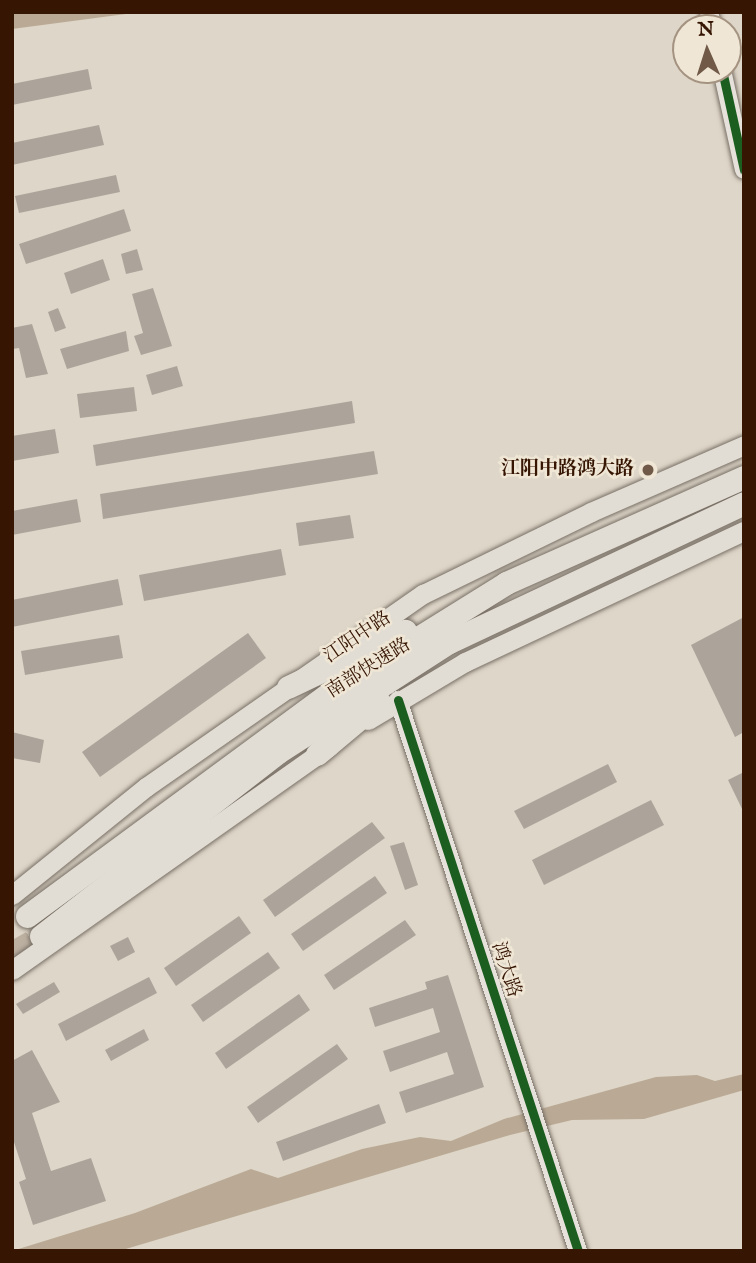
<!DOCTYPE html>
<meta charset="utf-8">
<style>
body{margin:0}
#map{position:relative;width:756px;height:1263px;overflow:hidden;background:#ded6c8;font-family:"IM FELL English","Noto Serif SC",serif}
div>[style]{position:absolute}
.water>*{inset:0;background:#baaa95}
.building>*{inset:0;background:#aca49a}
.highway-tunnel>*{height:23px;margin-top:-11.5px;transform-origin:0;background:repeating-linear-gradient(90deg,#bcb0a1 0 23px,transparent 0 34px)}
.roads{filter:drop-shadow(0 0 2px #786f65) drop-shadow(0 0 2px #786f65)}
.secondary>*{height:18px;margin:-9px;padding:0 9px;transform-origin:9px;border-radius:9px;background:#e6e1da}
.primary>*{height:19px;margin:-9.5px;padding:0 9.5px;transform-origin:9.5px;border-radius:9.5px;background:#e1ddd4}
.highway>*{height:23px;margin:-11.5px;padding:0 11.5px;transform-origin:11.5px;border-radius:11.5px;background:#e1ddd4}
.cycleway>*{height:9px;margin:-4.5px;padding:0 4.5px;transform-origin:4.5px;border-radius:4.5px;background:#1b5e20}
.dots>*{width:19px;height:19px;translate:-50% -50%;box-sizing:border-box;border:4px solid #efe6d5;border-radius:50%}
span{translate:-50% -50%;white-space:nowrap;text-align:center;line-height:1.15;-webkit-text-stroke:5px #efe6d5;paint-order:stroke}
.poi-label{font-size:19px;color:#361603;font-weight:700}
.right{translate:-100% -50%;text-align:right}
.street-label{font-size:19px;color:#361603}
.frame{position:absolute;inset:0;border:14px solid #361603;pointer-events:none}
.north{position:absolute;left:672px;top:14px;width:70px;height:70px;box-sizing:border-box;background:#efe6d5;border:2px solid #a59381;border-radius:50%;rotate:357deg;font-size:19px;font-weight:700;line-height:28px;text-align:center;color:#361603}
.north::after{content:'';display:block;margin:auto;width:24px;height:32px;background:#715948;clip-path:polygon(50% 0,100% 100%,50% 72%,0 100%)}
</style>
<div id="map">
<div class="water">
<div style="clip-path:polygon(12px 12px,141px 12px,12px 29px)"></div>
<div style="clip-path:polygon(744px 1074px,744px 1090px,644px 1119px,572px 1120px,510px 1135px,119px 1251px,12px 1251px,135px 1213px,251px 1169px,278px 1178px,362px 1149px,420px 1137px,451px 1141px,504px 1119px,656px 1077px,697px 1075px,715px 1081px)"></div>
</div>
<div class="building">
<div style="clip-path:polygon(88px 69px,92px 89px,12px 105px,12px 84px)"></div>
<div style="clip-path:polygon(99px 125px,104px 145px,12px 165px,12px 143px)"></div>
<div style="clip-path:polygon(116px 175px,120px 192px,19px 213px,15px 196px)"></div>
<div style="clip-path:polygon(124px 209px,131px 231px,26px 264px,19px 244px)"></div>
<div style="clip-path:polygon(137px 249px,143px 270px,126px 274px,121px 254px)"></div>
<div style="clip-path:polygon(103px 259px,110px 280px,71px 294px,64px 273px)"></div>
<div style="clip-path:polygon(153px 288px,172px 346px,141px 355px,134px 336px,143px 333px,132px 294px)"></div>
<div style="clip-path:polygon(58px 308px,66px 328px,55px 332px,48px 312px)"></div>
<div style="clip-path:polygon(32px 324px,48px 374px,26px 378px,19px 348px,12px 349px,12px 328px)"></div>
<div style="clip-path:polygon(126px 331px,129px 351px,67px 369px,60px 349px)"></div>
<div style="clip-path:polygon(177px 366px,183px 386px,152px 395px,146px 375px)"></div>
<div style="clip-path:polygon(134px 387px,137px 411px,80px 418px,77px 394px)"></div>
<div style="clip-path:polygon(352px 401px,355px 423px,96px 466px,93px 445px)"></div>
<div style="clip-path:polygon(55px 429px,59px 453px,12px 461px,12px 436px)"></div>
<div style="clip-path:polygon(374px 451px,378px 474px,103px 519px,100px 494px)"></div>
<div style="clip-path:polygon(77px 499px,81px 522px,12px 535px,12px 511px)"></div>
<div style="clip-path:polygon(350px 515px,354px 538px,299px 546px,296px 523px)"></div>
<div style="clip-path:polygon(281px 549px,286px 575px,144px 601px,139px 575px)"></div>
<div style="clip-path:polygon(118px 579px,123px 605px,12px 627px,12px 600px)"></div>
<div style="clip-path:polygon(744px 617px,744px 732px,735px 737px,691px 645px)"></div>
<div style="clip-path:polygon(248px 633px,266px 658px,100px 777px,82px 752px)"></div>
<div style="clip-path:polygon(119px 635px,123px 658px,25px 675px,21px 651px)"></div>
<div style="clip-path:polygon(12px 732px,44px 740px,40px 763px,12px 758px)"></div>
<div style="clip-path:polygon(608px 764px,617px 782px,524px 829px,514px 811px)"></div>
<div style="clip-path:polygon(744px 772px,744px 813px,728px 780px)"></div>
<div style="clip-path:polygon(651px 800px,664px 825px,544px 885px,532px 860px)"></div>
<div style="clip-path:polygon(372px 822px,385px 838px,275px 917px,263px 900px)"></div>
<div style="clip-path:polygon(404px 842px,418px 885px,405px 890px,390px 846px)"></div>
<div style="clip-path:polygon(375px 876px,387px 893px,303px 951px,291px 934px)"></div>
<div style="clip-path:polygon(239px 916px,251px 933px,176px 986px,164px 968px)"></div>
<div style="clip-path:polygon(405px 920px,416px 935px,334px 990px,324px 975px)"></div>
<div style="clip-path:polygon(128px 937px,135px 952px,118px 961px,110px 946px)"></div>
<div style="clip-path:polygon(268px 952px,280px 968px,203px 1022px,191px 1005px)"></div>
<div style="clip-path:polygon(448px 975px,484px 1087px,406px 1113px,399px 1092px,454px 1074px,447px 1052px,390px 1072px,383px 1051px,440px 1032px,433px 1008px,375px 1027px,369px 1008px,427px 989px,425px 982px)"></div>
<div style="clip-path:polygon(149px 977px,157px 993px,66px 1041px,58px 1024px)"></div>
<div style="clip-path:polygon(54px 982px,60px 992px,23px 1014px,16px 1004px)"></div>
<div style="clip-path:polygon(299px 994px,310px 1010px,226px 1069px,215px 1053px)"></div>
<div style="clip-path:polygon(144px 1029px,149px 1040px,111px 1061px,105px 1050px)"></div>
<div style="clip-path:polygon(337px 1044px,348px 1059px,258px 1123px,247px 1107px)"></div>
<div style="clip-path:polygon(32px 1050px,60px 1102px,32px 1113px,51px 1171px,91px 1158px,106px 1201px,33px 1225px,19px 1182px,26px 1179px,12px 1136px,12px 1061px)"></div>
<div style="clip-path:polygon(379px 1104px,386px 1123px,283px 1161px,276px 1142px)"></div>
</div>
<div class="highway-tunnel">
<div style="left:12px;top:953px;width:34px;rotate:-30deg"></div>
</div>
<div class="roads">
<div class="secondary">
<div style="left:709px;top:12px;width:16px;rotate:76deg"></div>
<div style="left:722px;top:70px;width:102px;rotate:77.6deg"></div>
<div style="left:398px;top:700px;width:580px;rotate:71.91deg"></div>
</div>
<div class="primary">
<div style="left:368px;top:720px;width:113px;rotate:-30.9deg"></div>
<div style="left:465px;top:662px;width:308px;rotate:-25.2deg"></div>
<div style="left:12px;top:895px;width:172px;rotate:-38.9deg"></div>
<div style="left:146px;top:787px;width:338px;rotate:-34.9deg"></div>
<div style="left:423px;top:594px;width:187px;rotate:-26deg"></div>
<div style="left:591px;top:512px;width:167px;rotate:-23.6deg"></div>
<div style="left:12px;top:970px;width:388px;rotate:-35.2deg"></div>
</div>
<div class="highway">
<div style="left:288px;top:687px;width:130px;rotate:-25.6deg"></div>
<div style="left:317px;top:754px;width:81px;rotate:-40deg"></div>
<div style="left:27px;top:916px;width:378px;rotate:-36.4deg"></div>
<div style="left:331px;top:692px;width:206px;rotate:-31.9deg"></div>
<div style="left:506px;top:583px;width:261px;rotate:-24deg"></div>
<div style="left:41px;top:936px;width:300px;rotate:-37.8deg"></div>
<div style="left:278px;top:752px;width:203px;rotate:-32.8deg"></div>
<div style="left:449px;top:642px;width:326px;rotate:-25.2deg"></div>
</div>
</div>
<div class="cycleway">
<div style="left:722px;top:70px;width:102px;rotate:77.6deg"></div>
<div style="left:398px;top:700px;width:580px;rotate:71.91deg"></div>
</div>
<div class="dots">
<div style="left:648px;top:470px;background:#715948"></div>
</div>
<div class="poi-label">
<span class="right" style="left:634px;top:470px">江阳中路鸿大路</span>
</div>
<div class="street-label">
<span style="left:358px;top:638px;rotate:-34deg">江阳中路</span>
<span style="left:369px;top:669px;rotate:-32deg">南部快速路</span>
<span style="left:505px;top:970px;rotate:72deg">鸿大路</span>
</div>
<div class="frame"></div>
<div class="north">N</div>
</div>
